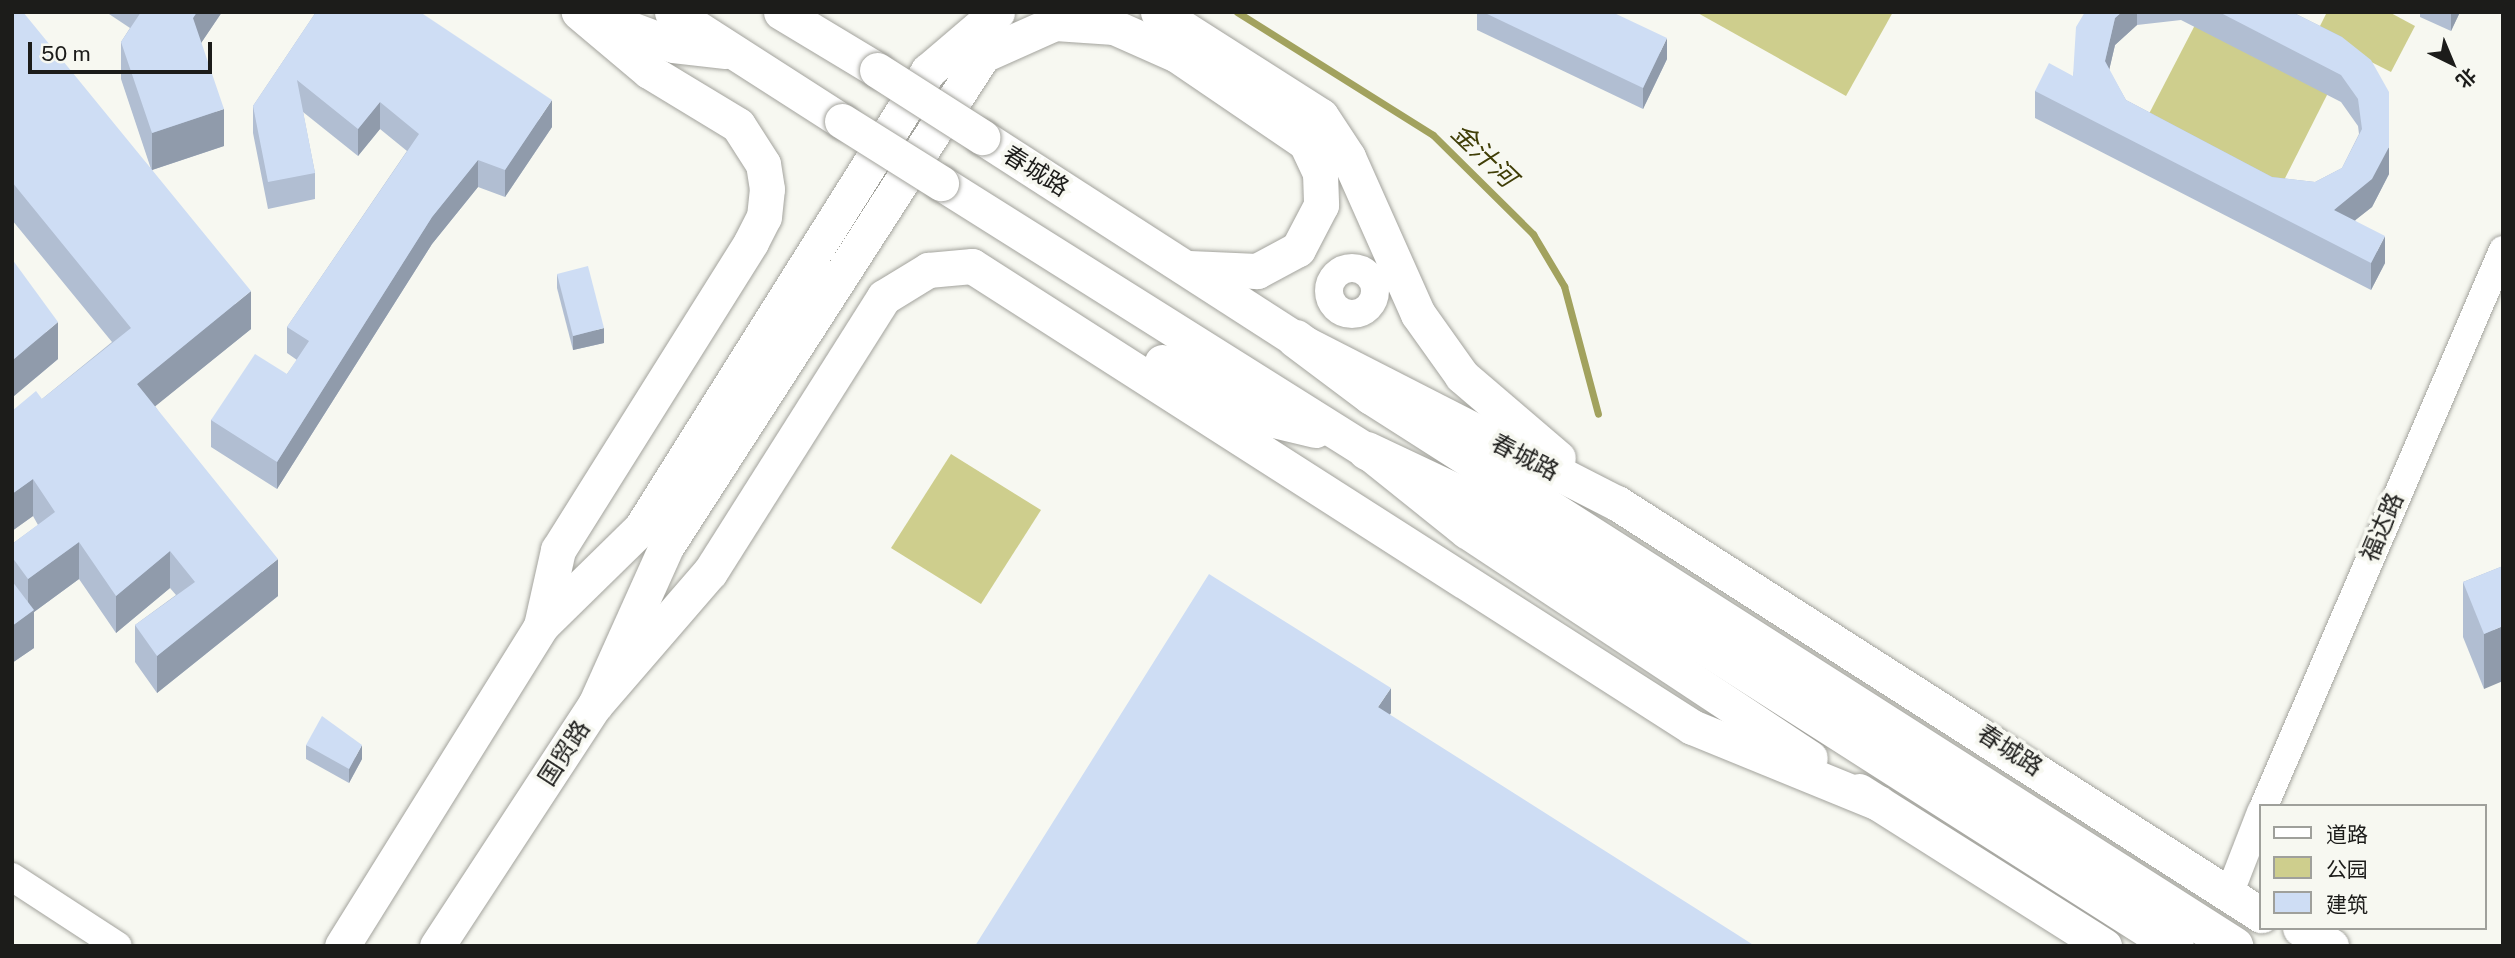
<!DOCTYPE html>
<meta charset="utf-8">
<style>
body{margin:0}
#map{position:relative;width:2515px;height:958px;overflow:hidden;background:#f7f8f1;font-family:"Public Sans","Noto Sans SC",sans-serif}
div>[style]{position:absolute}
.green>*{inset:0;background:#cece8d}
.stream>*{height:7px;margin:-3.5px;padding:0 3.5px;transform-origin:3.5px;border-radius:3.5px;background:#a2a25e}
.roads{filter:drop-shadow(0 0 2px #a3a39d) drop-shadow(0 0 2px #a3a39d)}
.minor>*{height:28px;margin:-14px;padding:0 14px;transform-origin:14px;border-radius:14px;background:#fff}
.minor>.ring{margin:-14px;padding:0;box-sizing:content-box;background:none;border:28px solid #fff;border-radius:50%}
.major>*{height:35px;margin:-17.5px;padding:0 17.5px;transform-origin:17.5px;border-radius:17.5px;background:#fff}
.highway>*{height:38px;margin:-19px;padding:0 19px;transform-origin:19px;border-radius:19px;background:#fff}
.bridges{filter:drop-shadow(0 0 2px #a3a39d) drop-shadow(0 0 2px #a3a39d)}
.major-bridge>*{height:35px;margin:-17.5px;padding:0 17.5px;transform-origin:17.5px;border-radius:17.5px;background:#fff}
.wall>*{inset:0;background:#b1bed2}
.shaded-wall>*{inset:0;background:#909bab}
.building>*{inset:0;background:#ceddf4}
span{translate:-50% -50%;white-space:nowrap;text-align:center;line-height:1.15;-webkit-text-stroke:7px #f7f8f1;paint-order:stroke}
.street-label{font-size:24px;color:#1c1c1a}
.water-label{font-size:26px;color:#403e07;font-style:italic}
.frame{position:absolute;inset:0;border:14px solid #1c1c1a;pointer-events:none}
.legend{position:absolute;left:2259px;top:804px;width:228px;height:126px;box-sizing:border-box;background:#f7f8f1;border:2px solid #9fa09b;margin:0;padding:9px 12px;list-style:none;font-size:21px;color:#1c1c1a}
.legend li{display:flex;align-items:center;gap:14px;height:35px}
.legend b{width:35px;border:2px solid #9fa09b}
.north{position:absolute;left:2417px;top:28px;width:70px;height:70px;-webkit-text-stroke:5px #f7f8f1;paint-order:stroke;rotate:137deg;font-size:19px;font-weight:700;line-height:28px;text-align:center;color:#1c1c1a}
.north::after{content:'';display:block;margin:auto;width:24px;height:32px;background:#1c1c1a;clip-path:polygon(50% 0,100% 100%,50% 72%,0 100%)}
.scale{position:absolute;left:28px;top:42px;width:184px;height:32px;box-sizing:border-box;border:4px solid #1c1c1a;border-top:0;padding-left:9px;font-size:21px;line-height:24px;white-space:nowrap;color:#1c1c1a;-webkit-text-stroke:5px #f7f8f1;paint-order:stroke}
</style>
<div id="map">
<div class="green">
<div style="clip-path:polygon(1696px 12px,1893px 12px,1846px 96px)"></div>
<div style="clip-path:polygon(2327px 12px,2389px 12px,2415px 26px,2391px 72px,2316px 34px)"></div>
<div style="clip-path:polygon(2195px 25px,2328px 93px,2272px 204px,2138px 135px)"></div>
<div style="clip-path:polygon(951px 454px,1041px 510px,981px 604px,891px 548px)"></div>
</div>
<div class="stream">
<div style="left:1237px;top:12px;width:231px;rotate:32.1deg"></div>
<div style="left:1433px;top:135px;width:141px;rotate:44.7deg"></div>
<div style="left:1533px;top:234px;width:61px;rotate:59.2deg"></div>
<div style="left:1564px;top:286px;width:132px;rotate:75.1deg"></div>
</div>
<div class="roads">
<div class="minor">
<div class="ring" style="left:1329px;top:268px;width:18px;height:18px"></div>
<div style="left:2264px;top:806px;width:605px;rotate:-66.74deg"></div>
<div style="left:12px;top:877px;width:126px;rotate:33.1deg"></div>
<div style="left:2230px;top:892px;width:86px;rotate:-68.8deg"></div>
</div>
<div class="major">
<div style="left:672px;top:12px;width:202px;rotate:32.7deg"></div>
<div style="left:781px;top:12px;width:112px;rotate:31.1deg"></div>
<div style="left:1158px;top:12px;width:193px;rotate:32.5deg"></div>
<div style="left:1321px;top:116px;width:49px;rotate:56.6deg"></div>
<div style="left:1348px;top:157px;width:172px;rotate:66deg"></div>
<div style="left:1418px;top:314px;width:76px;rotate:54.6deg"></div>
<div style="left:1462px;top:376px;width:126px;rotate:40.5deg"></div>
<div style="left:599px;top:17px;width:79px;rotate:20.7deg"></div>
<div style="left:673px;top:45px;width:53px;rotate:6.5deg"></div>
<div style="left:982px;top:137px;width:373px;rotate:32.8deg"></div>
<div style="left:1296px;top:339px;width:360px;rotate:27.1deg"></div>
<div style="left:1617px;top:503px;width:765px;rotate:32.61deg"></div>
<div style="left:941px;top:183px;width:503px;rotate:32.17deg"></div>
<div style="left:1367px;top:451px;width:128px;rotate:38.7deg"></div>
<div style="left:1467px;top:531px;width:411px;rotate:33.5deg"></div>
<div style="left:1162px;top:362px;width:109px;rotate:29.6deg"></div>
<div style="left:1257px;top:416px;width:60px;rotate:13.6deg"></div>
<div style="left:541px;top:626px;width:78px;rotate:-77.4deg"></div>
<div style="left:558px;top:550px;width:363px;rotate:-57.9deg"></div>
<div style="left:751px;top:242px;width:28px;rotate:-63deg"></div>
<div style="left:764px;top:217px;width:28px;rotate:-84deg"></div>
<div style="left:767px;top:189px;width:25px;rotate:-99deg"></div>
<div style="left:763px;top:164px;width:46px;rotate:-122.7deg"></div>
<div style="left:738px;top:125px;width:104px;rotate:-148.8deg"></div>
<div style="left:649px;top:71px;width:92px;rotate:-139.9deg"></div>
<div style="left:595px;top:705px;width:176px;rotate:-49.2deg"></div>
<div style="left:710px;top:572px;width:325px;rotate:-57.7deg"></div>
<div style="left:884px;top:297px;width:52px;rotate:-31.5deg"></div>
<div style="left:928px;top:270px;width:44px;rotate:-5.2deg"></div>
<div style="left:972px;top:266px;width:855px;rotate:32.63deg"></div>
<div style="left:1692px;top:727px;width:201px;rotate:22.2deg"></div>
<div style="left:1859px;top:791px;width:290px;rotate:32.3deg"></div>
<div style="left:2300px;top:928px;width:36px;rotate:30deg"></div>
<div style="left:342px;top:946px;width:377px;rotate:-58.1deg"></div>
<div style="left:541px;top:626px;width:140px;rotate:-44.4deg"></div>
<div style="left:641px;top:528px;width:540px;rotate:-57.87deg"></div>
<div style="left:928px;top:71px;width:91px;rotate:-40.5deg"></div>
<div style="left:437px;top:946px;width:288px;rotate:-56.8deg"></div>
<div style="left:595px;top:705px;width:173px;rotate:-65.8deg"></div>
<div style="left:666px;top:547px;width:585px;rotate:-57.21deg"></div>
<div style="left:983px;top:55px;width:79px;rotate:-24deg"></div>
<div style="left:1055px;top:23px;width:59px;rotate:3.9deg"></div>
<div style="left:1114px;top:27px;width:69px;rotate:24deg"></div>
<div style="left:1177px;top:55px;width:156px;rotate:34.3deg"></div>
<div style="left:1306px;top:143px;width:33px;rotate:65deg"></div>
<div style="left:1320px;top:173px;width:32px;rotate:88deg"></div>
<div style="left:1321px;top:205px;width:50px;rotate:117.6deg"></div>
<div style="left:1298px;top:249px;width:47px;rotate:151.8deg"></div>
<div style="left:1257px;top:271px;width:68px;rotate:-177.5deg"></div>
</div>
<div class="highway">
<div style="left:1296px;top:339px;width:95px;rotate:36.9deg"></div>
<div style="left:1372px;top:396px;width:1023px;rotate:32.54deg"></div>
<div style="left:1367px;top:451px;width:138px;rotate:25.3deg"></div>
<div style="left:1492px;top:510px;width:810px;rotate:32.55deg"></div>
</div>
</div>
<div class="bridges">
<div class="major-bridge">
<div style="left:877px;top:70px;width:125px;rotate:32.5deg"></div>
<div style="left:842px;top:121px;width:117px;rotate:32.1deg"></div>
</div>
</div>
<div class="wall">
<div style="clip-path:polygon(12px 12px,151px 169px,121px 79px,121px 42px,130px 28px,106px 12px,222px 12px,201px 43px,224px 146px,152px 170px,251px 329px,155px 406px,278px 596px,157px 693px,135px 662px,135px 625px,176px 595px,170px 588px,116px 633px,79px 579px,34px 612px,34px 648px,12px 663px,12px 544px,38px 525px,33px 516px,12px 531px,12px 411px,42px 399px,112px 342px,12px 220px)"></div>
<div style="clip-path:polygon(316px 12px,552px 127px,505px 197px,478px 187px,432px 244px,277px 489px,211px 447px,211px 420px,287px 374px,297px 360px,287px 353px,287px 327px,407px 151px,380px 129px,358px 156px,303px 112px,315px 173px,315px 199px,268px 209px,253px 133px,253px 106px)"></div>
<div style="clip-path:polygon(1477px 12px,1612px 12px,1667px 59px,1643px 109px,1477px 30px)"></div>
<div style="clip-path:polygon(evenodd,2085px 12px,2292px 12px,2342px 37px,2389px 174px,2372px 207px,2355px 220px,2385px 263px,2371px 290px,2035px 118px,2035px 91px,2073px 76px,2085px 12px,2181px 20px,2341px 102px,2358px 126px,2359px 134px,2342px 168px,2315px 182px,2272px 177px,2126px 100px,2109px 70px,2115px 45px,2137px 25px,2181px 20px)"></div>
<div style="clip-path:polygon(2420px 12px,2460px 12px,2451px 31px,2420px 17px)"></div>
<div style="clip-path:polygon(12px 259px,58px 359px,14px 396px,12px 394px)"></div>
<div style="clip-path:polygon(557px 274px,604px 343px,573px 350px,557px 288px)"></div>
<div style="clip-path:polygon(2503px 566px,2484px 689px,2463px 637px,2463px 582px)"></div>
<div style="clip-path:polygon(306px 745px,362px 759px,349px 783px,306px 759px)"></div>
</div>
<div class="shaded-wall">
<div style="clip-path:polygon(197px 12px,222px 12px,193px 55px,193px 18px)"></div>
<div style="clip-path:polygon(2122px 12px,2137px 12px,2137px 25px,2115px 45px,2105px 88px,2105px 61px,2115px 18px)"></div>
<div style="clip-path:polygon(2451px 12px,2460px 12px,2451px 31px)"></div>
<div style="clip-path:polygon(1667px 38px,1667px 59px,1643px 109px,1643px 88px)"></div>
<div style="clip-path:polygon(552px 100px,552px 127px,505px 197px,505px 170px)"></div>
<div style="clip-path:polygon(380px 102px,380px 129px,358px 156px,358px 129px)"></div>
<div style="clip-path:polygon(224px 109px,224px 146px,152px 170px,152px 133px)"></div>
<div style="clip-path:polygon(2389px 147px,2389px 174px,2372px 207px,2334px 237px,2334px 210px)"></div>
<div style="clip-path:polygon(478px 160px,478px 187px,432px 244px,277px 489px,277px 462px,432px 217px)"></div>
<div style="clip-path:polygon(2385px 236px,2385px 263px,2371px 290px,2371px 263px)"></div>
<div style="clip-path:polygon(251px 291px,251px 329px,137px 421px,137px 384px)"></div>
<div style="clip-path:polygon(58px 322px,58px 359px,14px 396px,14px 359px)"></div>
<div style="clip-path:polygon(604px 328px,604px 343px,573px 350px,573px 336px)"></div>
<div style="clip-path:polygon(33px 479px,33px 516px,12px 531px,12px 494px)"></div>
<div style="clip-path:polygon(79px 542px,79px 579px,34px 612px,34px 648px,12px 663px,12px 626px,28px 614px,28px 579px)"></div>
<div style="clip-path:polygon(170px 551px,170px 588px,116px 633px,116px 596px)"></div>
<div style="clip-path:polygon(278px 559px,278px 596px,157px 693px,157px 656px)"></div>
<div style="clip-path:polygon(2503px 626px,2503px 681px,2484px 689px,2484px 634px)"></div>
<div style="clip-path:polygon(1391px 688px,1391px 713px,1378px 733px,1378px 707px)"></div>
<div style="clip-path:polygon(362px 745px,362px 759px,349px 783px,349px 769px)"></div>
</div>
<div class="building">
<div style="clip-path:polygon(12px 12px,23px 12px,251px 291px,137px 384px,278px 559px,157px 656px,135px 625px,195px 582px,170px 551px,116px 596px,79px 542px,28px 579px,12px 557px,12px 544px,55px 512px,33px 479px,12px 494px,12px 411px,36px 391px,42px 399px,131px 328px,12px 182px)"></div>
<div style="clip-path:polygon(141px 12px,197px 12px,193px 18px,224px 109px,152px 133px,121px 42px)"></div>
<div style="clip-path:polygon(316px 12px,420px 12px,552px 100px,505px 170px,478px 160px,432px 217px,277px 462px,211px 420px,255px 354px,287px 374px,309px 341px,287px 327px,419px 134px,380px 102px,358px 129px,297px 80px,315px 173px,268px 182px,253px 106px)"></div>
<div style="clip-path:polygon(1483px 12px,1612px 12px,1667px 38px,1643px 88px)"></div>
<div style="clip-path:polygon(2085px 12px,2122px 12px,2115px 18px,2105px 61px,2126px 100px,2272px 177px,2315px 182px,2342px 168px,2362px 129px,2358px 99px,2341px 75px,2219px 12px,2292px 12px,2342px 37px,2371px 60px,2389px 92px,2389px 147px,2372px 179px,2334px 210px,2385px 236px,2371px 263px,2035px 91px,2049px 63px,2073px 76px,2076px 27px)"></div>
<div style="clip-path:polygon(12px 259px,58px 322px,14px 359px,12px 356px)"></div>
<div style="clip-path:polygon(588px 266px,604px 328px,573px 336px,557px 274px)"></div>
<div style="clip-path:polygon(2503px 566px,2503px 626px,2484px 634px,2463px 582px)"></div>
<div style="clip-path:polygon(1209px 574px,1391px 688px,1378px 707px,1755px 946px,975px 946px)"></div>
<div style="clip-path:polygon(12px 581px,34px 610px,12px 626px)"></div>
<div style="clip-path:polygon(322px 716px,362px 745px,349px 769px,306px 745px)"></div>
</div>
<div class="street-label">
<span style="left:1036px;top:171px;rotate:32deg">春城路</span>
<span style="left:1525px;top:457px;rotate:27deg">春城路</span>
<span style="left:2382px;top:527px;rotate:-67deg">福达路</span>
<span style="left:2010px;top:750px;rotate:33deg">春城路</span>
<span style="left:564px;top:753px;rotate:-57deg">国贸路</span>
</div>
<div class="water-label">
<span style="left:1484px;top:155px;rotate:44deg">金汁河</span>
</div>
<div class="frame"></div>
<ul class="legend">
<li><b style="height:9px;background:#fff"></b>道路</li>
<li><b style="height:19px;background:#cece8d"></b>公园</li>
<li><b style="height:19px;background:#ceddf4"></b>建筑</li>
</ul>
<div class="north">北</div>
<div class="scale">50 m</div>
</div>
